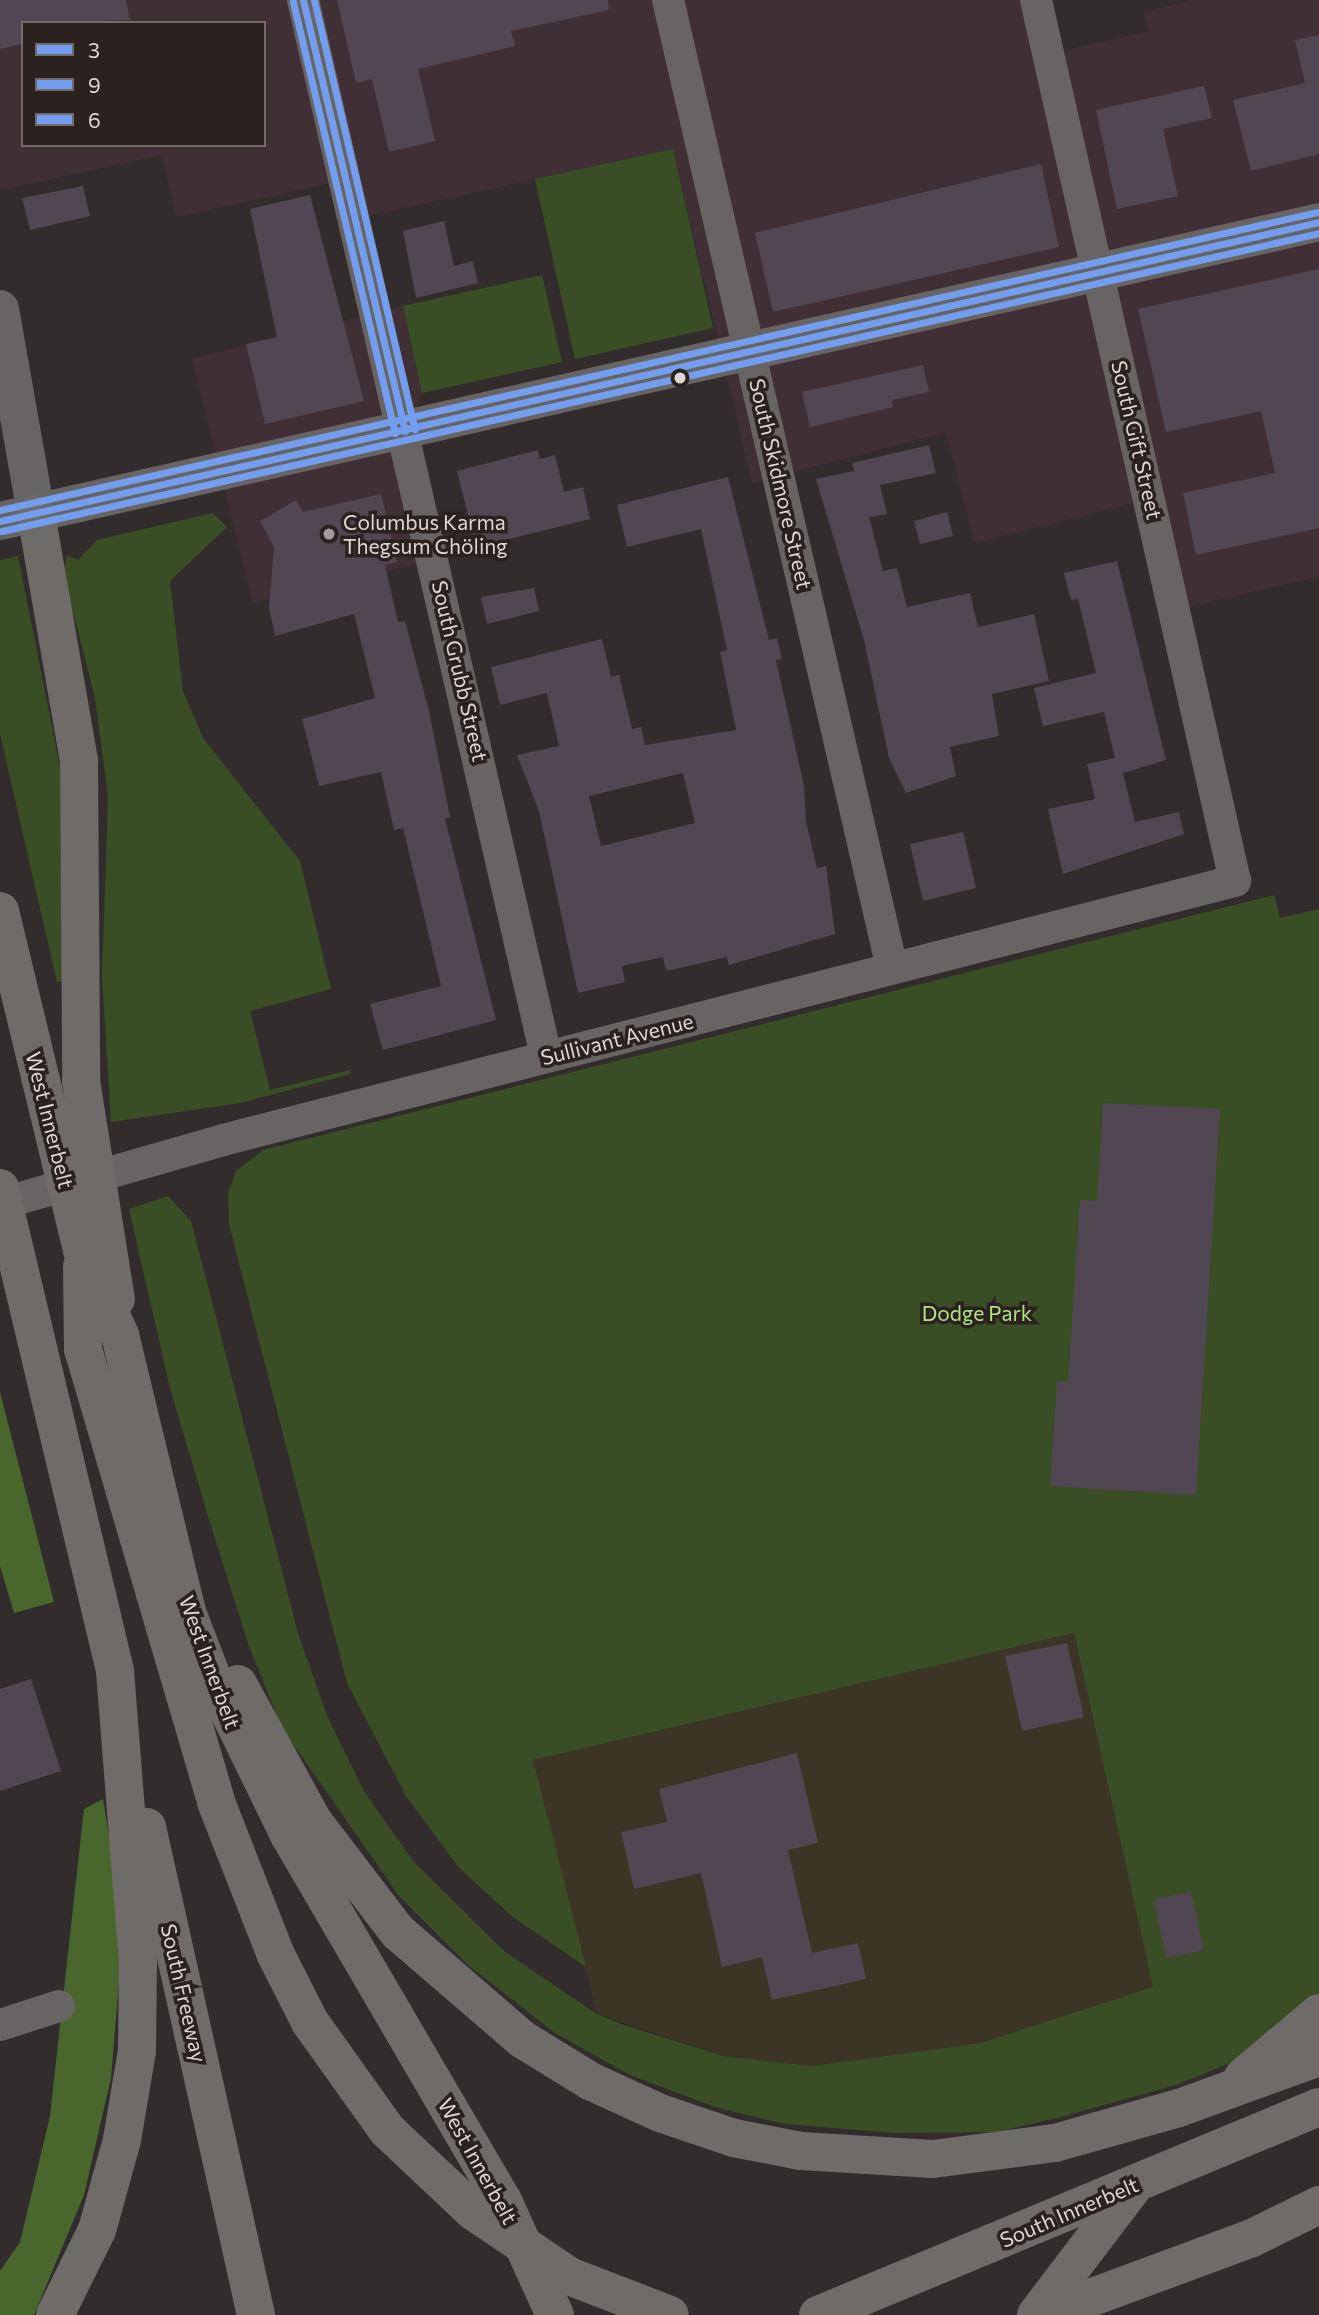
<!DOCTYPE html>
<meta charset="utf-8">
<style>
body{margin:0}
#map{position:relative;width:1319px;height:2315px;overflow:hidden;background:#322d2c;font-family:Commissioner,sans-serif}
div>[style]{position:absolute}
.commercial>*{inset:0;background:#403036}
.industrial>*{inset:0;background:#3c3425}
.green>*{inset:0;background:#3a4e26}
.forest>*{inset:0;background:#49662c}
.building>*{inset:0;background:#514752}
.minor>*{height:32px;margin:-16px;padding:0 16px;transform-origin:16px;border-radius:16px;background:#676463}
.major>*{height:38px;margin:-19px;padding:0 19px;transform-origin:19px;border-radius:19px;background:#686463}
.highway>*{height:38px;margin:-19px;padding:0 19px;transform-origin:19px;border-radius:19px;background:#6e6b69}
.bus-1>*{height:7px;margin:-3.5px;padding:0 3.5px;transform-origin:3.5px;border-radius:3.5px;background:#739eef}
.bus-2>*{height:7px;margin:-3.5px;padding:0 3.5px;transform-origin:3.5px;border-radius:3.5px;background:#739eef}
.bus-3>*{height:7px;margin:-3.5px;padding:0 3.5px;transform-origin:3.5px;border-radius:3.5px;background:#739eef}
.dots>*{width:19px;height:19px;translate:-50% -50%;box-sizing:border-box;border:4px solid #2b221f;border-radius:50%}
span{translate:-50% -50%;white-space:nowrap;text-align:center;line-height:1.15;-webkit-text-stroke:7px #2b221f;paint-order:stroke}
.street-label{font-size:21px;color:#ddd8d5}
.poi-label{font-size:21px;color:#ddd8d5}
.left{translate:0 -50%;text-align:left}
.park-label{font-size:21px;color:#b0e385}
.legend{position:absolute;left:21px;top:21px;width:245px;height:126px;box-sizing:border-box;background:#2b221f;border:2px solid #726b68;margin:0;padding:9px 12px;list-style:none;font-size:21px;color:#ddd8d5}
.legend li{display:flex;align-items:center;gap:14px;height:35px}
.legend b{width:35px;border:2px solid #726b68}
</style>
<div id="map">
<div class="commercial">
<div style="clip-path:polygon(evenodd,0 0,1045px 0,1056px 52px,1148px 32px,1144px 12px,1192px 0,1319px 0,1319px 576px,1175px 610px,1149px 499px,974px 543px,946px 432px,752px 483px,673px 149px,353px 219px,344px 180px,176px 217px,162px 155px,0 190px,0 0,23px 23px,264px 23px,264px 145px,23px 145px,23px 23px)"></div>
<div style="clip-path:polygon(403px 306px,422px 393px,405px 431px,434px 560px,253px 603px,192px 359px)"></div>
</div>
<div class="industrial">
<div style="clip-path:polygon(1074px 1632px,1153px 1987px,981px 2043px,812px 2066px,723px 2056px,597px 2014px,533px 1760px)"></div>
</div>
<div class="green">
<div style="clip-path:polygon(673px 149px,713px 328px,575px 359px,535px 179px)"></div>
<div style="clip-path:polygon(542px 275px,562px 362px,422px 393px,403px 306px)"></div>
<div style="clip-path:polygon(213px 513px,227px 527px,170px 581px,183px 691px,203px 738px,300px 861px,331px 989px,250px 1011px,270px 1090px,350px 1070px,351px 1074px,240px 1103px,111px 1122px,102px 976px,108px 796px,95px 698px,74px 616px,60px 588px,67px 555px,78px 560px,97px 540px)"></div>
<div style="clip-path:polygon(18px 556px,60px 767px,69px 981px,57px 982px,0 734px,0 560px)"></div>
<div style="clip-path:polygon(1274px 895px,1280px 918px,1319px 909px,1319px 2027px,1176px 2085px,1065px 2116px,997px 2132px,894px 2133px,785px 2124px,715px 2107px,630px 2075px,555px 2033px,468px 1965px,399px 1896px,282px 1728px,249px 1646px,210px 1523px,170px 1388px,129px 1209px,168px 1196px,191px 1221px,298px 1633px,327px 1716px,365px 1793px,414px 1862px,505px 1952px,597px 2014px,624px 2025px,723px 2056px,812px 2066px,981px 2043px,1153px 1987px,1074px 1633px,533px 1760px,586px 1967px,513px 1917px,459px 1868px,406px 1796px,347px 1683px,229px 1224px,228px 1194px,236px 1171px,263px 1150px)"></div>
</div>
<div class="forest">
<div style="clip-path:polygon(0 1392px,54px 1602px,14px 1613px,0 1566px)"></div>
<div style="clip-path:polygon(103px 1799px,116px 1879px,120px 1971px,111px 2078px,84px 2195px,34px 2315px,0 2315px,0 2271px,20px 2242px,50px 2116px,84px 1809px)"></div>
</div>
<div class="building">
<div style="clip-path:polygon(0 0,126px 0,130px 20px,23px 23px,23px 44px,0 49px)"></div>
<div style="clip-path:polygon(337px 0,608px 0,609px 10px,511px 31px,515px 46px,418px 69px,435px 141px,389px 152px,372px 79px,356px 83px)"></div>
<div style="clip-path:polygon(1319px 35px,1319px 154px,1251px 171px,1233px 100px,1305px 83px,1295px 40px)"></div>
<div style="clip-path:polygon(1204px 86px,1212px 118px,1163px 129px,1178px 196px,1117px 209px,1096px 110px)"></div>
<div style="clip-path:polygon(1041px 164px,1059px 247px,773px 312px,755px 233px)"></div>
<div style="clip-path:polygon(83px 186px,90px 216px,30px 230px,22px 198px)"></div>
<div style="clip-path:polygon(310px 195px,364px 401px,265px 424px,246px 344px,277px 337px,250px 209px)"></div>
<div style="clip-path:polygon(444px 221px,454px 266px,473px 261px,478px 283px,416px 298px,403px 231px)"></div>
<div style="clip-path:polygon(1319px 269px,1319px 528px,1196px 555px,1183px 493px,1275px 473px,1261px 411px,1166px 432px,1138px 309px)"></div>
<div style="clip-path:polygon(923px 365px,929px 392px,892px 400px,893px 407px,810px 427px,802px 392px)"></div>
<div style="clip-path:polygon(929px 445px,936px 473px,880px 485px,887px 514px,869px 517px,883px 571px,897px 568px,907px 607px,970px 593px,978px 627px,1034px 614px,1049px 681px,992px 694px,999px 736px,950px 747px,956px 776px,906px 793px,889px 758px,864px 640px,816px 479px,854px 471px,852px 463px)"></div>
<div style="clip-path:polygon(538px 450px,540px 459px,555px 455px,564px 492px,583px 487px,590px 519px,476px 547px,457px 471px)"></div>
<div style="clip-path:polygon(evenodd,728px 477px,769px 640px,777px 638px,782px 659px,776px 660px,804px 786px,806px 822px,817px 868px,826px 866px,835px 934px,729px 965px,727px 957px,666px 971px,663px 957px,622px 966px,625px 982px,578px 993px,539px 811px,517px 755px,559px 746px,547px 693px,500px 705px,491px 667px,602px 639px,611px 677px,619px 675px,632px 729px,641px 727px,645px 745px,736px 730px,720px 652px,727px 650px,701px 529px,627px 547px,617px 505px,728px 477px,683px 773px,695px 823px,601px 846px,589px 796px,683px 773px)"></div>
<div style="clip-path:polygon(381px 494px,397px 562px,385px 565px,398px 622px,405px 621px,429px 711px,450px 817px,445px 819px,496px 1020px,383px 1050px,370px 1004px,441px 986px,403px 828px,394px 830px,381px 772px,319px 786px,302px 719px,375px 698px,354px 614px,275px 636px,269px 608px,274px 547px,260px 521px,296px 500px,303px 512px)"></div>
<div style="clip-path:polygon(947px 512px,953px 536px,920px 544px,914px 521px)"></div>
<div style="clip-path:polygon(1117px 561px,1166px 760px,1123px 773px,1135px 822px,1179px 812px,1184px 834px,1063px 874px,1048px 809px,1095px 799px,1087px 764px,1115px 758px,1104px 712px,1043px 726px,1034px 688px,1096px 673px,1078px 599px,1071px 600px,1064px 573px)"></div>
<div style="clip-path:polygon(534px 588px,539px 611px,487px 624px,481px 597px)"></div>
<div style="clip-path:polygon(963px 832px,976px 888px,923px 901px,910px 844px)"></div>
<div style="clip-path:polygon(1103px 1103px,1220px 1109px,1196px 1495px,1050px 1486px,1057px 1381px,1068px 1382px,1080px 1200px,1097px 1201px)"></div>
<div style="clip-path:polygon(1067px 1643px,1084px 1717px,1022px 1731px,1005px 1656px)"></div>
<div style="clip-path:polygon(31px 1679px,61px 1771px,0 1791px,0 1689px)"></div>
<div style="clip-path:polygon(797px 1753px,818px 1843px,788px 1850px,812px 1953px,858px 1943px,866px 1979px,772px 2000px,762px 1957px,722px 1967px,701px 1873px,634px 1889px,621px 1832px,667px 1822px,659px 1789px)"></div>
<div style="clip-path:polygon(1191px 1892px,1204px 1950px,1166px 1958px,1154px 1899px)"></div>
</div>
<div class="minor">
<div style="left:303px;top:0;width:1084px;rotate:77.04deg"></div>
<div style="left:668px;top:0;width:994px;rotate:76.97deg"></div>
<div style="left:0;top:1204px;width:232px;rotate:-16deg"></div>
<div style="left:223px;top:1140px;width:1045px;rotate:-14.36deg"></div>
<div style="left:1235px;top:881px;width:903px;rotate:-102.73deg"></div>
<div style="left:0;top:2025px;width:62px;rotate:-17.9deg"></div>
</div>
<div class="major">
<div style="left:0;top:309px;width:208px;rotate:80deg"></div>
<div style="left:0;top:521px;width:1352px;rotate:-12.77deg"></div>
</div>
<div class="highway">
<div style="left:36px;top:514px;width:250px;rotate:80.1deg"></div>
<div style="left:79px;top:760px;width:321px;rotate:89.6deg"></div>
<div style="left:81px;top:1081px;width:221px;rotate:80.9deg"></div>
<div style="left:0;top:911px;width:349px;rotate:76.4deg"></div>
<div style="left:82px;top:1250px;width:93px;rotate:65.9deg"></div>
<div style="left:120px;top:1335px;width:285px;rotate:76.4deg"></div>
<div style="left:187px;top:1612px;width:70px;rotate:69deg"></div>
<div style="left:212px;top:1677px;width:176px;rotate:64deg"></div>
<div style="left:289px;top:1835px;width:424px;rotate:59.7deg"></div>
<div style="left:503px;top:2201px;width:125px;rotate:65.5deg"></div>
<div style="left:0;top:1188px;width:497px;rotate:76.6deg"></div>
<div style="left:115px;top:1671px;width:294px;rotate:85.5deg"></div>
<div style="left:138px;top:1964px;width:87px;rotate:90.7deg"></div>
<div style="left:137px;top:2051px;width:90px;rotate:99.6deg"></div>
<div style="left:122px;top:2140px;width:93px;rotate:105.5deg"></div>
<div style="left:97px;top:2230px;width:95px;rotate:116.3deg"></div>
<div style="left:82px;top:1266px;width:83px;rotate:89.3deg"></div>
<div style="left:83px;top:1349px;width:472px;rotate:73.6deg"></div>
<div style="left:216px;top:1802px;width:164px;rotate:68.6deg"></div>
<div style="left:276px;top:1955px;width:75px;rotate:63.1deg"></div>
<div style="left:310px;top:2022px;width:133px;rotate:54.5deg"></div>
<div style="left:387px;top:2130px;width:118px;rotate:43.3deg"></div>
<div style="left:473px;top:2211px;width:116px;rotate:34.1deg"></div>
<div style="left:569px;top:2276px;width:108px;rotate:21.1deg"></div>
<div style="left:238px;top:1684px;width:156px;rotate:61.3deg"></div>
<div style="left:313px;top:1821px;width:140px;rotate:52.6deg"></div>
<div style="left:398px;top:1932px;width:164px;rotate:40.8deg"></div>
<div style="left:522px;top:2039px;width:80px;rotate:31.7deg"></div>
<div style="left:590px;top:2081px;width:77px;rotate:24.6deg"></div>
<div style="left:660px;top:2113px;width:78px;rotate:18.7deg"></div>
<div style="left:734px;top:2138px;width:68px;rotate:11deg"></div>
<div style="left:801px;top:2151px;width:132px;rotate:3.5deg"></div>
<div style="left:933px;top:2159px;width:123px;rotate:-7.5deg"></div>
<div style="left:1055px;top:2143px;width:129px;rotate:-15.8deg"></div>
<div style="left:1179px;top:2108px;width:149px;rotate:-20deg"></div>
<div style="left:147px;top:1827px;width:500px;rotate:77.41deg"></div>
<div style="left:1243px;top:2077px;width:99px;rotate:-40.1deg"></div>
<div style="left:818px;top:2315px;width:542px;rotate:-22.55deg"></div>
<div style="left:1036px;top:2315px;width:162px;rotate:-52.8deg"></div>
<div style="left:1044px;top:2315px;width:220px;rotate:-20.3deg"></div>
<div style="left:1250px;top:2239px;width:77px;rotate:-26.2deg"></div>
</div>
<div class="bus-1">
<div style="left:303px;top:0;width:443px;rotate:76.7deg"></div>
<div style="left:0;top:521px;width:1352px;rotate:-12.77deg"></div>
</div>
<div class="bus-2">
<div style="left:293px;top:2px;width:443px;rotate:76.7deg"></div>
<div style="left:2px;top:531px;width:1350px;rotate:-12.75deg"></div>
</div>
<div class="bus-3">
<div style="left:314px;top:0;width:441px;rotate:76.8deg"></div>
<div style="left:0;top:510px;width:1350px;rotate:-12.75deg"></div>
</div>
<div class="dots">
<div style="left:680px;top:378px;background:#ddd8d5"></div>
<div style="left:329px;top:534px;background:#a19c9a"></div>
</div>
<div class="street-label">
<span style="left:1137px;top:440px;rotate:77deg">South Gift Street</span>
<span style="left:781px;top:484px;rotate:77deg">South Skidmore Street</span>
<span style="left:460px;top:671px;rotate:77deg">South Grubb Street</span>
<span style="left:617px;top:1039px;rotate:-14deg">Sullivant Avenue</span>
<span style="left:50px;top:1120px;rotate:76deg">West Innerbelt</span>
<span style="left:210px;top:1662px;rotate:70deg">West Innerbelt</span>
<span style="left:184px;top:1993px;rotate:77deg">South Freeway</span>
<span style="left:478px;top:2161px;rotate:61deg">West Innerbelt</span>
<span style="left:1069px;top:2212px;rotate:-23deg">South Innerbelt</span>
</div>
<div class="poi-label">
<span class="left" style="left:343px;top:534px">Columbus Karma<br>Thegsum Chöling</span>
</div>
<div class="park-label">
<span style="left:977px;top:1313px">Dodge Park</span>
</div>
<ul class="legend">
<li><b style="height:9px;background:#739eef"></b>3</li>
<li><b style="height:9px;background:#739eef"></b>9</li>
<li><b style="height:9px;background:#739eef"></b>6</li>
</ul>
</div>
